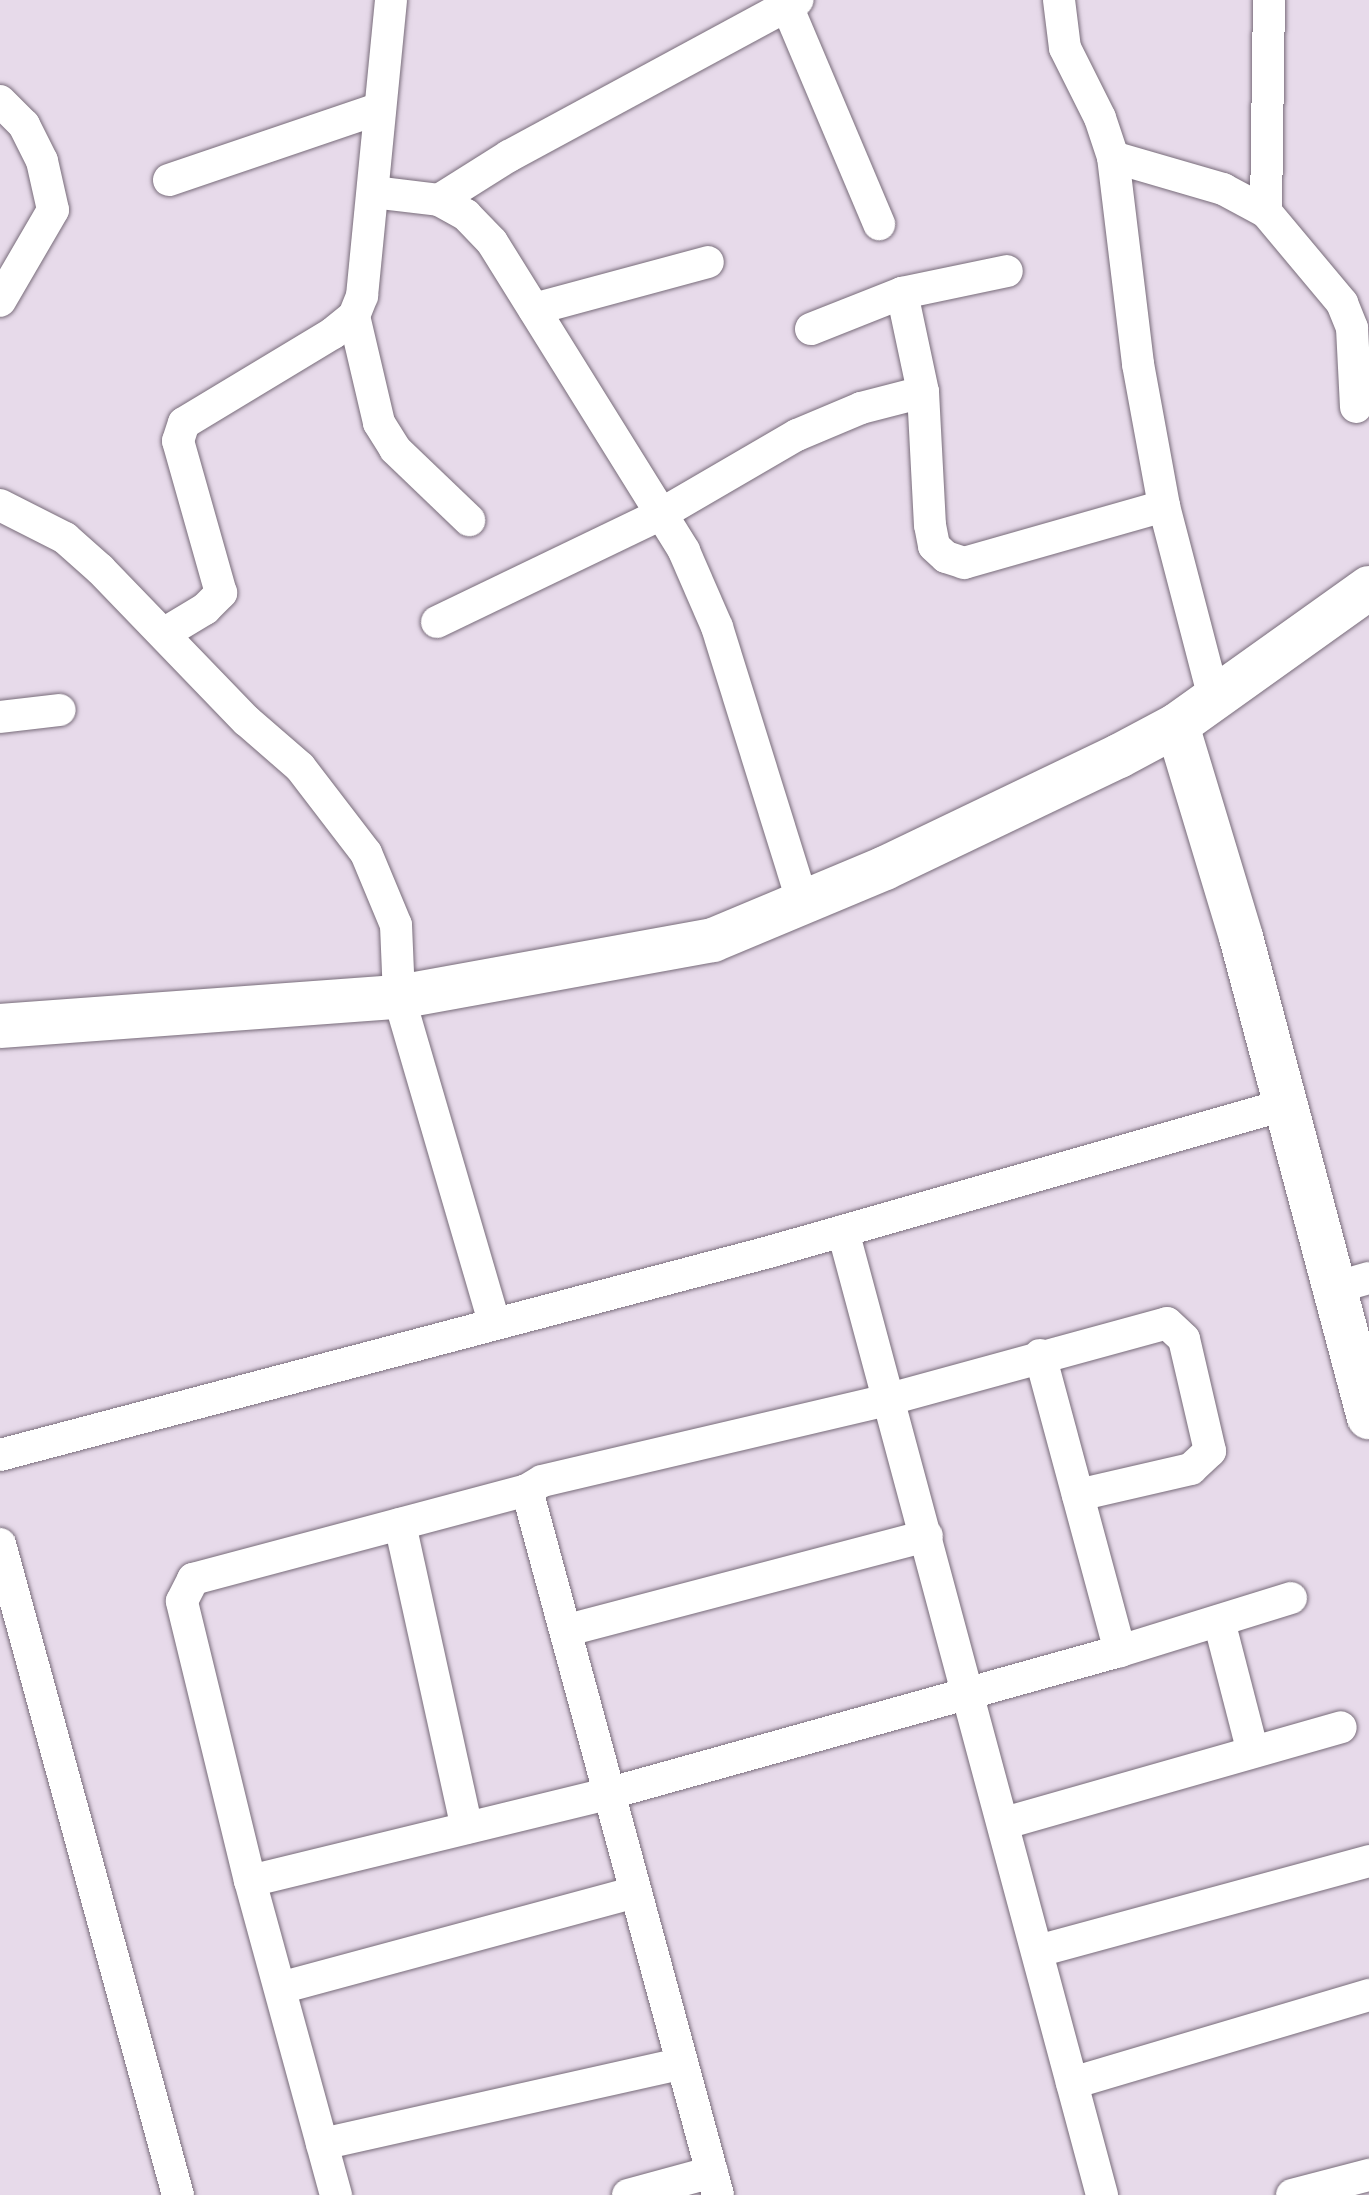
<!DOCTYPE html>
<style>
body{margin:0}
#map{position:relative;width:1369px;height:2195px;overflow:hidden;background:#e7daea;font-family:Merriweather,serif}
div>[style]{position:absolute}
.roads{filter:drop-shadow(0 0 2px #786c7a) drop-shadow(0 0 2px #786c7a)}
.street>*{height:32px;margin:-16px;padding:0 16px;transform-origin:16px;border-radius:16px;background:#fff}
.secondary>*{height:44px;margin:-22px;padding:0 22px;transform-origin:22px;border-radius:22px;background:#fff}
span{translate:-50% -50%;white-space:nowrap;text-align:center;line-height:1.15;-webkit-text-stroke:7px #fff;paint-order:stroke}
</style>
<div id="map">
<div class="roads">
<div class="street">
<div style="left:1059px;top:0;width:48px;rotate:82.9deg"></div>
<div style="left:1065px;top:48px;width:78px;rotate:63.4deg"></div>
<div style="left:1100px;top:118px;width:41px;rotate:71.6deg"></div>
<div style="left:1113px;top:157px;width:209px;rotate:83.1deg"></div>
<div style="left:1138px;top:364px;width:144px;rotate:79.6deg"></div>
<div style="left:1164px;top:506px;width:198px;rotate:75.4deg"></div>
<div style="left:787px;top:6px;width:237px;rotate:67.1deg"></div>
<div style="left:0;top:101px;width:34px;rotate:45deg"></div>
<div style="left:24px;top:125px;width:40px;rotate:63.4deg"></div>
<div style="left:42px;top:161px;width:50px;rotate:77.3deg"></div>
<div style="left:53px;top:210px;width:105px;rotate:120.2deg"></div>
<div style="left:1113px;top:157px;width:115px;rotate:16.2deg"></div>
<div style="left:1223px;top:189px;width:49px;rotate:28.1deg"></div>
<div style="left:1266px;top:212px;width:119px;rotate:50.1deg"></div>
<div style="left:1342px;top:303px;width:27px;rotate:68deg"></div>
<div style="left:1352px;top:328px;width:79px;rotate:87.1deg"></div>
<div style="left:169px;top:180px;width:221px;rotate:-18.8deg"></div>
<div style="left:373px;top:192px;width:66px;rotate:6.9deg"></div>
<div style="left:439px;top:200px;width:31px;rotate:29deg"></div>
<div style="left:466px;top:215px;width:37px;rotate:46deg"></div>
<div style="left:492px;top:242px;width:364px;rotate:58.1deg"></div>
<div style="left:684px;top:551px;width:83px;rotate:66.5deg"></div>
<div style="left:717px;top:627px;width:289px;rotate:72.7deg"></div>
<div style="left:439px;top:200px;width:83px;rotate:-32.2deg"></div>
<div style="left:509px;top:156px;width:328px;rotate:-28.4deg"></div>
<div style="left:1266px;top:212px;width:212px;rotate:-89.2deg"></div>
<div style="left:902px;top:293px;width:101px;rotate:78deg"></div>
<div style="left:923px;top:392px;width:133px;rotate:87deg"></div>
<div style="left:930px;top:525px;width:21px;rotate:79deg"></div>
<div style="left:934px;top:546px;width:16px;rotate:43deg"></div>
<div style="left:946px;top:557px;width:19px;rotate:18deg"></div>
<div style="left:964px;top:563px;width:208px;rotate:-15.9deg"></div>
<div style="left:534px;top:309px;width:180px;rotate:-15.1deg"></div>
<div style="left:354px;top:316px;width:110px;rotate:76.8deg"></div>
<div style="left:379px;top:423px;width:31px;rotate:58deg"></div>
<div style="left:395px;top:449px;width:103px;rotate:43.8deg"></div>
<div style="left:811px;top:329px;width:98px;rotate:-21.6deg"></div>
<div style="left:902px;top:293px;width:107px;rotate:-11.8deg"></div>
<div style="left:0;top:505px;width:73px;rotate:26.9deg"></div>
<div style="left:65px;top:538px;width:47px;rotate:41.5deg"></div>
<div style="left:100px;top:569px;width:211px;rotate:46deg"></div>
<div style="left:247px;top:721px;width:70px;rotate:41deg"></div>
<div style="left:300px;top:767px;width:108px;rotate:52.5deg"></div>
<div style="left:366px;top:853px;width:78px;rotate:67.4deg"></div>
<div style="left:396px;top:925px;width:72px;rotate:87.6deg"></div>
<div style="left:399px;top:997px;width:338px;rotate:73.7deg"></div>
<div style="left:437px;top:622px;width:249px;rotate:-25.7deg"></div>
<div style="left:661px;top:514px;width:157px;rotate:-30.2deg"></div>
<div style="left:797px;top:435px;width:69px;rotate:-22.9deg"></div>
<div style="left:861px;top:408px;width:64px;rotate:-14.5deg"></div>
<div style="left:165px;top:633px;width:47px;rotate:-31deg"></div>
<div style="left:205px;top:609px;width:23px;rotate:-45deg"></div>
<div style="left:221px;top:593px;width:158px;rotate:-105.8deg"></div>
<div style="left:178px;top:441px;width:19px;rotate:-72deg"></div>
<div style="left:184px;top:423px;width:174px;rotate:-31.1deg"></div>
<div style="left:333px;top:333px;width:27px;rotate:-39deg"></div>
<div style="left:354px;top:316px;width:22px;rotate:-68deg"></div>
<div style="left:362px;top:296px;width:297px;rotate:-84.4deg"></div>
<div style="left:0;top:717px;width:60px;rotate:-6.7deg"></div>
<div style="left:843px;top:1231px;width:998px;rotate:74.96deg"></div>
<div style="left:1334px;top:1288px;width:36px;rotate:-16deg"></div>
<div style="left:1040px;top:1355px;width:307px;rotate:74.9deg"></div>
<div style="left:0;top:1455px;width:795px;rotate:-14.79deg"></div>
<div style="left:769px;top:1252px;width:536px;rotate:-15.93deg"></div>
<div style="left:527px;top:1490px;width:730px;rotate:74.84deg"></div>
<div style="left:400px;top:1524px;width:311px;rotate:77.6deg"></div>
<div style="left:0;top:1544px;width:675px;rotate:74.71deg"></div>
<div style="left:1219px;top:1621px;width:135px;rotate:75.5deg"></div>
<div style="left:568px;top:1630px;width:371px;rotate:-14.7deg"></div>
<div style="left:1005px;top:1823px;width:349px;rotate:-15.9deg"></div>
<div style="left:250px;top:1881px;width:367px;rotate:-13.7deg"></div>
<div style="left:607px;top:1794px;width:533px;rotate:-15.58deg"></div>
<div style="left:1120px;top:1651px;width:179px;rotate:-17.2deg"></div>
<div style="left:1038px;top:1951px;width:343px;rotate:-15.2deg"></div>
<div style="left:280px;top:1988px;width:368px;rotate:-15.1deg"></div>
<div style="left:1072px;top:2083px;width:310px;rotate:-16.5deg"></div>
<div style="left:322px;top:2144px;width:367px;rotate:-12.6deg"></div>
<div style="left:336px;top:2195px;width:326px;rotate:-105.3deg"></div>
<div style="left:250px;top:1881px;width:288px;rotate:-103.7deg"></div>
<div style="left:182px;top:1601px;width:25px;rotate:-63deg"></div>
<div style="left:193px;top:1579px;width:346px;rotate:-14.9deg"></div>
<div style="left:527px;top:1490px;width:17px;rotate:-31deg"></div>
<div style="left:542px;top:1481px;width:353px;rotate:-13.2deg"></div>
<div style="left:886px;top:1400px;width:291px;rotate:-15.3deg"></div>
<div style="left:1167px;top:1323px;width:23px;rotate:43deg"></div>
<div style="left:1184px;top:1339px;width:115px;rotate:76.9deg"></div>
<div style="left:1210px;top:1451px;width:26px;rotate:137deg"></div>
<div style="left:1191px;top:1469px;width:116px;rotate:167deg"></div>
<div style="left:628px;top:2195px;width:87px;rotate:-15.3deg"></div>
<div style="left:1292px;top:2195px;width:80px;rotate:-14.6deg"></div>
</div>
<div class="secondary">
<div style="left:1177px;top:725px;width:221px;rotate:73.2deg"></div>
<div style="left:1241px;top:937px;width:497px;rotate:75.1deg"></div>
<div style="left:0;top:1026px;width:400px;rotate:-4.2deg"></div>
<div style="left:399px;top:997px;width:319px;rotate:-10.3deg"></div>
<div style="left:713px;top:940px;width:186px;rotate:-22.7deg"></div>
<div style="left:885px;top:868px;width:259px;rotate:-25.6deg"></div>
<div style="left:1119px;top:756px;width:66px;rotate:-28.1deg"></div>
<div style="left:1177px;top:725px;width:236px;rotate:-35.5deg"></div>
</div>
</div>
</div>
